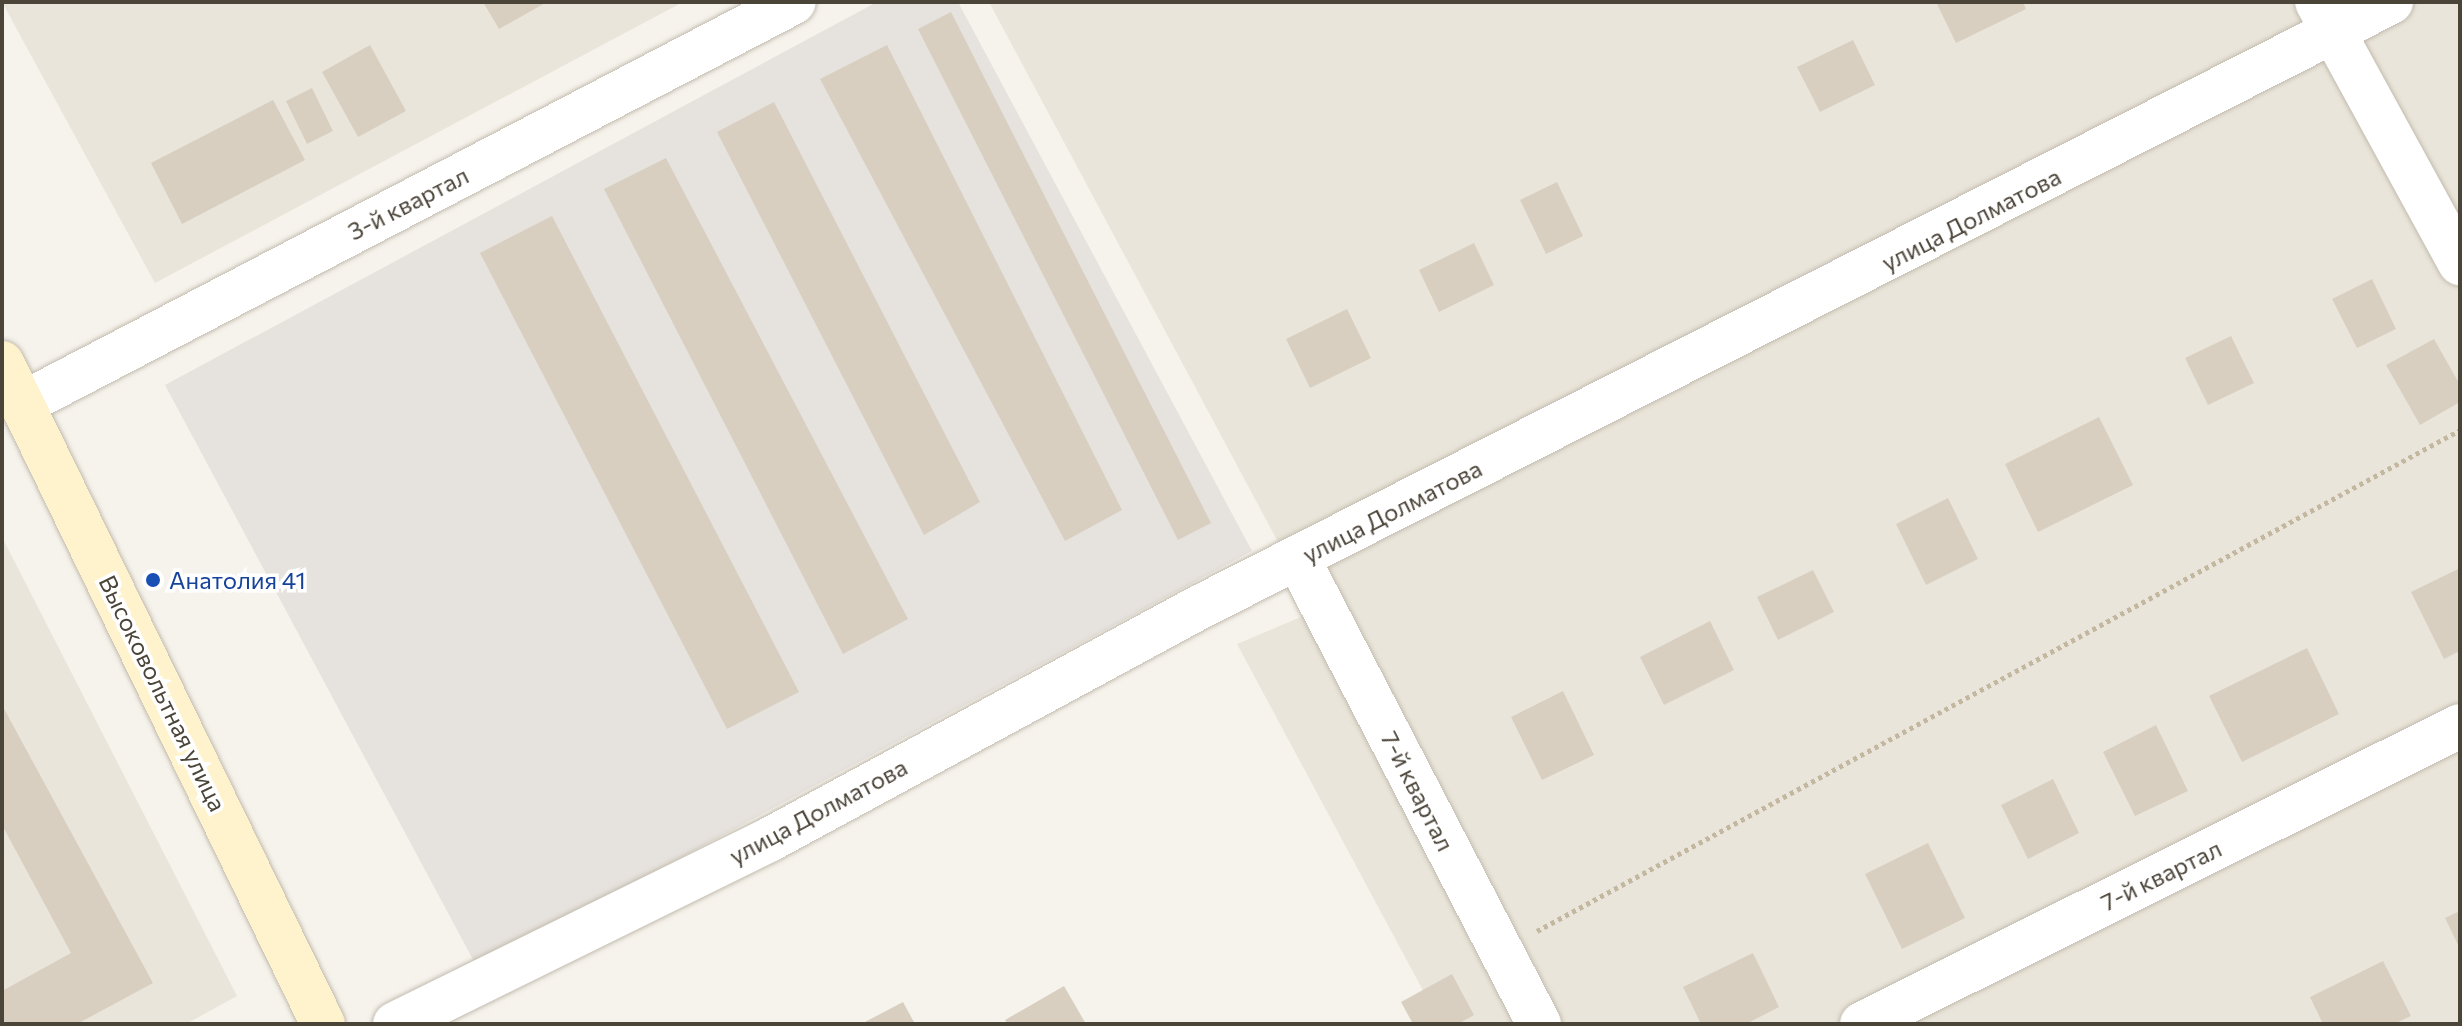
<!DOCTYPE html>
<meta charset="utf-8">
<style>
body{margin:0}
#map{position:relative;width:2462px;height:1026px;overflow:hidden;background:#f6f3ec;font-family:Commissioner,sans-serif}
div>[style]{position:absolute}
.residential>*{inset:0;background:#eae5da}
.industrial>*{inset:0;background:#e6e2dd}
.building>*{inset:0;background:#d8cfc1}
.path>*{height:5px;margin-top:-2.5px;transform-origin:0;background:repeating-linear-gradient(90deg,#c4b79f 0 4px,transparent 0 8px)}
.roads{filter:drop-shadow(0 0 2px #c2bbae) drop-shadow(0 0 2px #c2bbae)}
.street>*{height:44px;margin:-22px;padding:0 22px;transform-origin:22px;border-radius:22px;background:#fff}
.secondary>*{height:44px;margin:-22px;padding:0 22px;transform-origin:22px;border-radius:22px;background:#fff3cd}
.dots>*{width:22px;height:22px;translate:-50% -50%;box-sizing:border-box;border:4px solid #fff;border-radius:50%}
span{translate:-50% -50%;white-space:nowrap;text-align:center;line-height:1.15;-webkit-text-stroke:7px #fff;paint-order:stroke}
.street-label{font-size:24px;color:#4b4439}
.transit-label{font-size:24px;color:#164399}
.left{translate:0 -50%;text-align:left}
.frame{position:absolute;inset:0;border:4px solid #4b4439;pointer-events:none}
</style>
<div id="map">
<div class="residential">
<div style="clip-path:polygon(2px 2px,683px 2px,155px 283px)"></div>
<div style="clip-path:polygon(989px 2px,2460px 2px,2460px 1024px,1441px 1024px,1237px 644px,1315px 611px)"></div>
<div style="clip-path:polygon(2px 537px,237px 996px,186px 1024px,2px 1024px)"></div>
</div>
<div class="industrial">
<div style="clip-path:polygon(877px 2px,958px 2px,1252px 551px,477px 967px,165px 385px)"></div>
</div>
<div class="building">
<div style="clip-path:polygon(483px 2px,547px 2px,499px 29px)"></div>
<div style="clip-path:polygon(1936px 2px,2023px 2px,2026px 9px,1956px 43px)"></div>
<div style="clip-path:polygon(951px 12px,1211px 523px,1178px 540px,918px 29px)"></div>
<div style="clip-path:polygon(1853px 40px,1875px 85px,1820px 112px,1797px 67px)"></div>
<div style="clip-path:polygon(370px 45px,406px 111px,358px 137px,322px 72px)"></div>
<div style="clip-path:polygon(887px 45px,1122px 510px,1065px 541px,820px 79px)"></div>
<div style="clip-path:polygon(312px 88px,333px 131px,307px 144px,286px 101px)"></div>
<div style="clip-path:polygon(273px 100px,305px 160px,182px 224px,151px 163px)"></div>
<div style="clip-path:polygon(774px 102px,980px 502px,924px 535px,717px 132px)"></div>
<div style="clip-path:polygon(666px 158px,908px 619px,843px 654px,604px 189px)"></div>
<div style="clip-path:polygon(1557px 182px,1583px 236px,1546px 254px,1520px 200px)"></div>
<div style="clip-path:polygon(552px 216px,799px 692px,727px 729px,480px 253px)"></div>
<div style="clip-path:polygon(1474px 243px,1494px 285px,1439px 312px,1419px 270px)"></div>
<div style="clip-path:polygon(2372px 279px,2396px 329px,2357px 348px,2332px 299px)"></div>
<div style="clip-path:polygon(1347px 309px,1371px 358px,1310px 388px,1286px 339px)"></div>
<div style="clip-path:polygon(2231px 336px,2254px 383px,2208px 405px,2185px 358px)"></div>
<div style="clip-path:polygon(2434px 339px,2460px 385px,2460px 402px,2420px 425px,2386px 365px)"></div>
<div style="clip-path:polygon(2099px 417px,2133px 485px,2038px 532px,2005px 464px)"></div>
<div style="clip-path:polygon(1948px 498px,1978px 559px,1926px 585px,1896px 524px)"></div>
<div style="clip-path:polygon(2460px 568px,2460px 651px,2444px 659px,2411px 592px)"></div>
<div style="clip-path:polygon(1813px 570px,1834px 612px,1778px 640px,1757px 597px)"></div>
<div style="clip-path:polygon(1710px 621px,1734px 670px,1664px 705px,1640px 657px)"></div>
<div style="clip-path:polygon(2307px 648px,2339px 714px,2242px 762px,2209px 696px)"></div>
<div style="clip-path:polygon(1563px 691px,1594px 755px,1542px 780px,1511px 717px)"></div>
<div style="clip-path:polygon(2px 705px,153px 983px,77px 1024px,2px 1024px,2px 991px,71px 953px,2px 825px)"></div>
<div style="clip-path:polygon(2156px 725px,2188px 791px,2135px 816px,2103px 752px)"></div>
<div style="clip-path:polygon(2053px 779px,2079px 833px,2028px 859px,2001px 805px)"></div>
<div style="clip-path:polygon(1928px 843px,1965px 918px,1902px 949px,1865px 874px)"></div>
<div style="clip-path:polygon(2460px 911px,2460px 949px,2445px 918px)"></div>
<div style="clip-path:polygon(1753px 953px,1779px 1007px,1746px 1024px,1701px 1024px,1683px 987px)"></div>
<div style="clip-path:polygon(2383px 961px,2411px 1016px,2394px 1024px,2323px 1024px,2310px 997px)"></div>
<div style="clip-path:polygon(1452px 974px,1474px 1015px,1458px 1024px,1413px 1024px,1401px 1002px)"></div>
<div style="clip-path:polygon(1064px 986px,1086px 1024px,1007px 1024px,1005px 1020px)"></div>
<div style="clip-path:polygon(903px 1002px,915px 1024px,861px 1024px)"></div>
</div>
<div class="path">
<div style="left:1537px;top:931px;width:1050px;rotate:-28.49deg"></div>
</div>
<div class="roads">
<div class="street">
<div style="left:2317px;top:2px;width:298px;rotate:61.3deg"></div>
<div style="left:22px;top:404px;width:870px;rotate:-27.51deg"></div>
<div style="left:1298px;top:559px;width:524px;rotate:62.6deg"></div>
<div style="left:395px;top:1024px;width:415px;rotate:-26.2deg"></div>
<div style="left:767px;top:841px;width:492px;rotate:-28.4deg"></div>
<div style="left:1200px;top:607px;width:1336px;rotate:-26.93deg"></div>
<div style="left:1862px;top:1024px;width:668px;rotate:-26.49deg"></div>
</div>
<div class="secondary">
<div style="left:2px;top:363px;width:735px;rotate:64.1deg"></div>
</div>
</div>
<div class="dots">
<div style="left:153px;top:580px;background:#1a4fb4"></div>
</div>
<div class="street-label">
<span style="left:408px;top:203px;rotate:-27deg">3-й квартал</span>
<span style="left:1971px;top:219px;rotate:-27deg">улица Долматова</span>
<span style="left:1392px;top:511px;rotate:-27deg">улица Долматова</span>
<span style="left:163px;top:693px;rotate:64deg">Высоковольтная улица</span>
<span style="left:1418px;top:791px;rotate:63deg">7-й квартал</span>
<span style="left:818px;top:811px;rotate:-28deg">улица Долматова</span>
<span style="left:2161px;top:875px;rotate:-26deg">7-й квартал</span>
</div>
<div class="transit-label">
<span class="left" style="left:169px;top:580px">Анатолия 41</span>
</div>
<div class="frame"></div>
</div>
